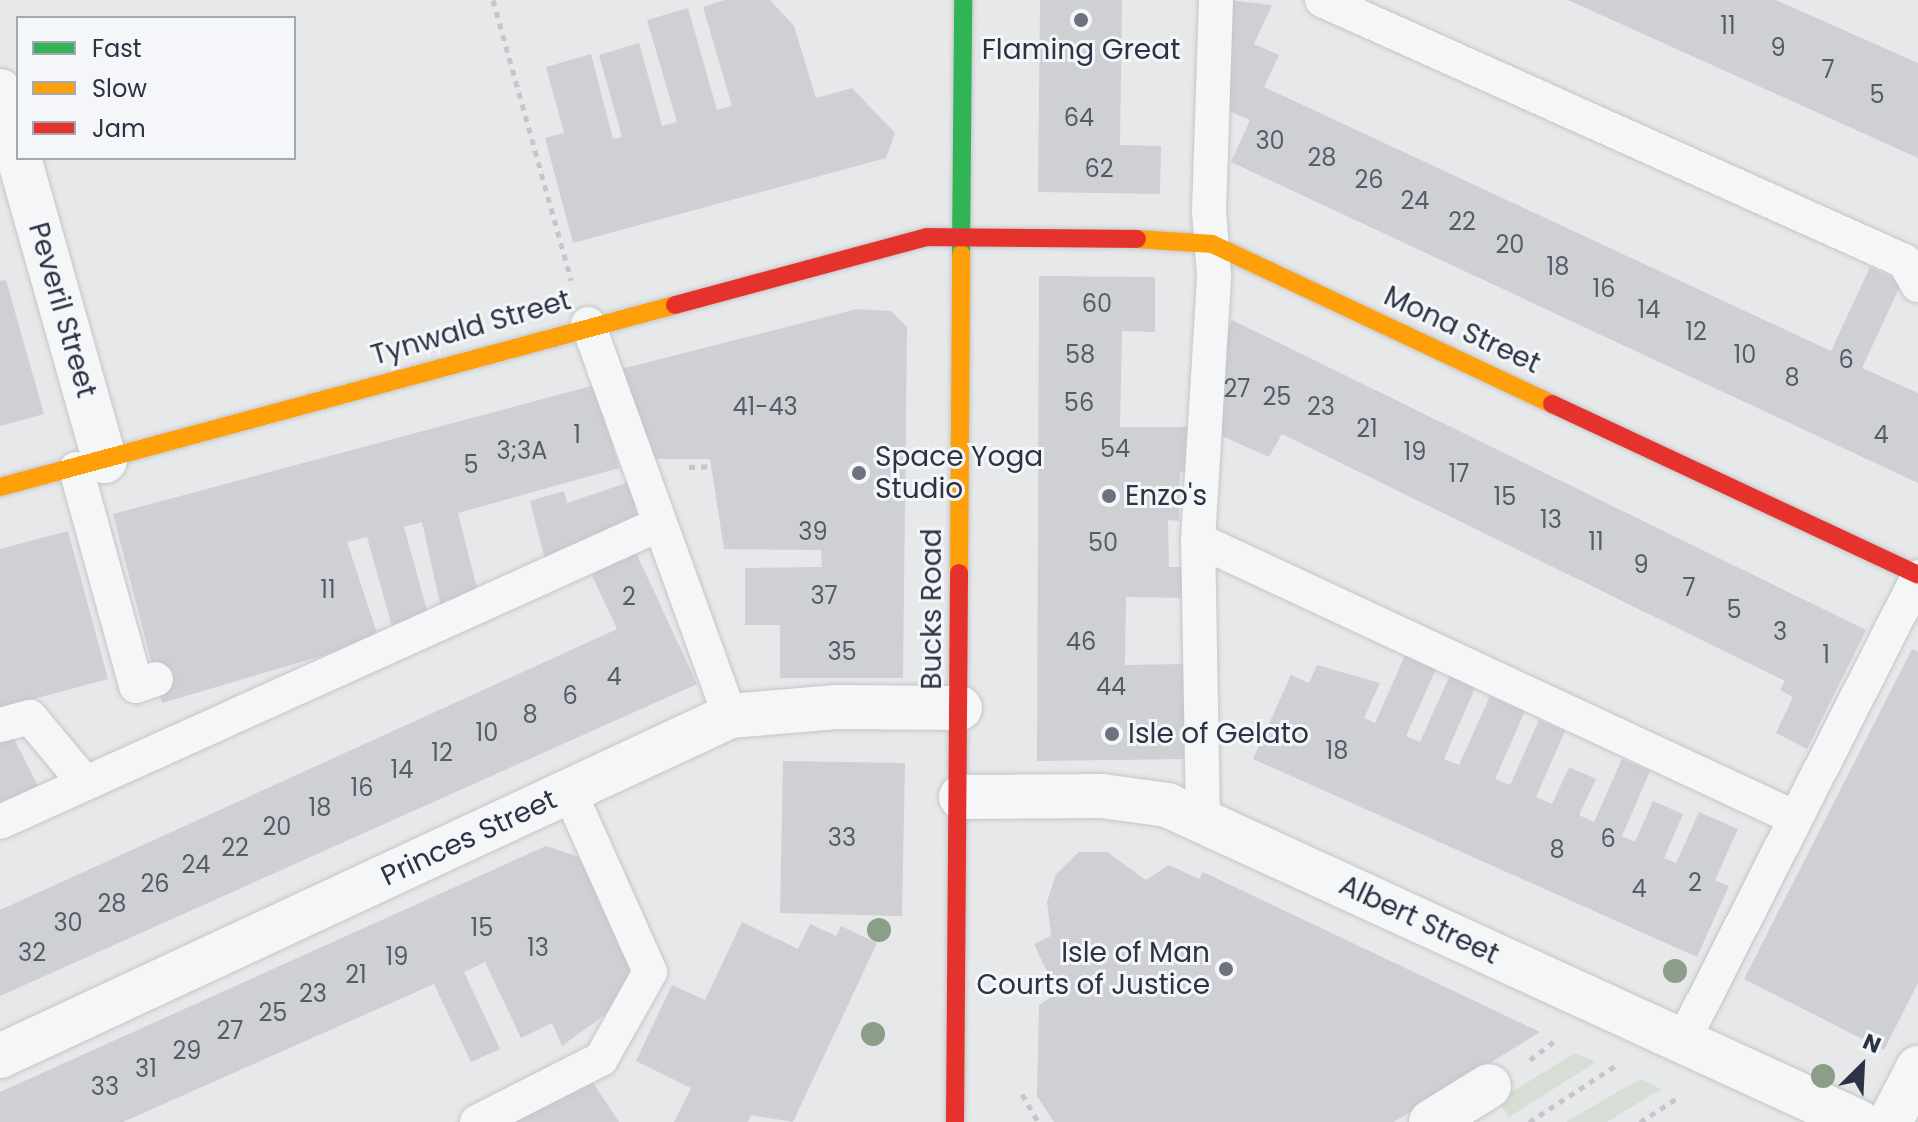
<!DOCTYPE html>
<style>
body{margin:0}
#map{position:relative;width:1918px;height:1122px;overflow:hidden;background:#e6e8ea;font-family:Poppins,sans-serif}
div>[style]{position:absolute}
.green>*{inset:0;background:#d6ded6}
.building>*{inset:0;background:#ced0d3}
.path>*{height:5px;margin-top:-2.5px;transform-origin:0;background:repeating-linear-gradient(90deg,#c5c6ca 0 6px,transparent 0 12px)}
.roads{filter:drop-shadow(0 0 2px #c4c6c8) drop-shadow(0 0 2px #c4c6c8)}
.lane>*{height:34px;margin:-17px;padding:0 17px;transform-origin:17px;border-radius:17px;background:#f5f6f7}
.street>*{height:44px;margin:-22px;padding:0 22px;transform-origin:22px;border-radius:22px;background:#f5f6f7}
.fast>*{height:18px;margin:-9px;padding:0 9px;transform-origin:9px;border-radius:9px;background:#30b455}
.slow>*{height:18px;margin:-9px;padding:0 9px;transform-origin:9px;border-radius:9px;background:#ff9f0a}
.jam>*{height:18px;margin:-9px;padding:0 9px;transform-origin:9px;border-radius:9px;background:#e5322d}
.trees>*{width:24px;height:24px;margin:-12px;border-radius:50%;background:#8a9e88}
.dots>*{width:22px;height:22px;translate:-50% -50%;box-sizing:border-box;border:4px solid #f4f6f9;border-radius:50%}
span{translate:-50% -50%;white-space:nowrap;text-align:center;line-height:1.15;-webkit-text-stroke:6px #f4f6f9;paint-order:stroke}
.number-label{font-size:24px;color:#545c69}
.number-label span{-webkit-text-stroke-width:0}
.poi-label{font-size:28px;color:#2b3445}
.left{translate:0 -50%;text-align:left}
.right{translate:-100% -50%;text-align:right}
.street-label{font-size:28px;color:#2b3445}
.legend{position:absolute;left:16px;top:16px;width:280px;height:144px;box-sizing:border-box;background:#f4f6f9;border:2px solid #a4a8b1;margin:0;padding:10px 14px;list-style:none;font-size:24px;color:#2b3445}
.legend li{display:flex;align-items:center;gap:16px;height:40px}
.legend b{width:40px;border:2px solid #a4a8b1}
.north{position:absolute;left:1822px;top:1026px;width:80px;height:80px;-webkit-text-stroke:6px #f4f6f9;paint-order:stroke;rotate:24deg;font-size:22px;font-weight:700;line-height:32px;text-align:center;color:#2b3445}
.north::after{content:'';display:block;margin:auto;width:28px;height:36px;background:#2b3445;clip-path:polygon(50% 0,100% 100%,50% 72%,0 100%)}
</style>
<div id="map">
<div class="green">
<div style="clip-path:polygon(1575px 1053px,1596px 1062px,1509px 1117px,1498px 1100px)"></div>
<div style="clip-path:polygon(1640px 1079px,1661px 1089px,1607px 1122px,1566px 1122px)"></div>
</div>
<div class="building">
<div style="clip-path:polygon(725px 0,770px 0,794px 26px,816px 98px,852px 88px,895px 133px,886px 158px,573px 243px,545px 138px,564px 133px,546px 67px,591px 54px,613px 139px,622px 137px,599px 55px,639px 43px,662px 126px,677px 122px,647px 20px,688px 8px,717px 110px,732px 106px,703px 7px)"></div>
<div style="clip-path:polygon(1040px 0,1122px 0,1120px 145px,1161px 146px,1160px 194px,1038px 192px)"></div>
<div style="clip-path:polygon(1229px 0,1272px 5px,1254px 44px,1279px 55px,1264px 87px,1831px 351px,1870px 267px,1902px 282px,1862px 368px,1918px 393px,1918px 483px,1231px 162px,1250px 120px,1224px 109px)"></div>
<div style="clip-path:polygon(1568px 0,1776px 0,1918px 63px,1918px 158px)"></div>
<div style="clip-path:polygon(1039px 276px,1155px 277px,1155px 332px,1122px 331px,1120px 427px,1191px 427px,1191px 473px,1180px 472px,1179px 521px,1168px 520px,1169px 567px,1188px 567px,1187px 598px,1126px 597px,1125px 665px,1186px 664px,1188px 759px,1037px 761px)"></div>
<div style="clip-path:polygon(6px 280px,44px 414px,0 426px,0 281px)"></div>
<div style="clip-path:polygon(857px 309px,891px 311px,907px 327px,903px 678px,780px 678px,780px 625px,745px 625px,745px 568px,822px 567px,821px 550px,724px 549px,710px 459px,642px 459px,613px 371px)"></div>
<div style="clip-path:polygon(1232px 320px,1866px 630px,1807px 749px,1776px 733px,1793px 697px,1780px 690px,1785px 681px,1282px 434px,1269px 457px,1213px 432px,1218px 346px)"></div>
<div style="clip-path:polygon(595px 385px,619px 468px,458px 513px,477px 588px,441px 608px,422px 522px,404px 527px,428px 614px,393px 630px,367px 537px,347px 542px,379px 639px,162px 703px,113px 514px)"></div>
<div style="clip-path:polygon(629px 482px,638px 517px,545px 560px,530px 501px,564px 491px,567px 503px)"></div>
<div style="clip-path:polygon(68px 531px,108px 679px,0 708px,0 549px)"></div>
<div style="clip-path:polygon(632px 544px,697px 684px,0 996px,0 910px,617px 629px,587px 565px)"></div>
<div style="clip-path:polygon(1912px 649px,1918px 652px,1918px 983px,1884px 1050px,1744px 979px)"></div>
<div style="clip-path:polygon(1406px 653px,1437px 667px,1406px 736px,1420px 742px,1450px 675px,1476px 686px,1444px 759px,1459px 765px,1490px 696px,1525px 711px,1495px 779px,1510px 785px,1539px 720px,1565px 731px,1536px 797px,1552px 804px,1569px 767px,1596px 779px,1579px 815px,1594px 822px,1622px 759px,1650px 771px,1622px 836px,1635px 842px,1653px 801px,1683px 814px,1664px 858px,1676px 863px,1699px 812px,1738px 829px,1715px 880px,1729px 886px,1697px 957px,1253px 759px,1291px 675px,1309px 683px,1317px 665px,1380px 683px,1364px 718px,1375px 723px)"></div>
<div style="clip-path:polygon(13px 737px,38px 786px,0 804px,0 741px)"></div>
<div style="clip-path:polygon(783px 761px,905px 763px,902px 916px,780px 913px)"></div>
<div style="clip-path:polygon(546px 846px,579px 857px,632px 969px,625px 1000px,562px 1046px,552px 1023px,521px 1038px,485px 962px,464px 972px,500px 1049px,471px 1062px,434px 984px,123px 1122px,0 1122px,0 1092px)"></div>
<div style="clip-path:polygon(1079px 852px,1107px 852px,1146px 880px,1169px 865px,1199px 879px,1203px 872px,1540px 1032px,1394px 1122px,1054px 1122px,1037px 1096px,1039px 1005px,1057px 993px,1034px 944px,1051px 936px,1047px 902px,1056px 874px)"></div>
<div style="clip-path:polygon(742px 922px,798px 949px,810px 924px,836px 936px,841px 926px,877px 943px,793px 1122px,751px 1115px,748px 1122px,674px 1122px,691px 1088px,636px 1061px,672px 985px,705px 1000px)"></div>
<div style="clip-path:polygon(592px 1081px,619px 1122px,516px 1122px)"></div>
</div>
<div class="path">
<div style="left:493px;top:0;width:291px;rotate:74.4deg"></div>
<div style="left:689px;top:467px;width:23px;rotate:-2deg"></div>
<div style="left:1530px;top:1060px;width:33px;rotate:-38deg"></div>
<div style="left:1022px;top:1094px;width:32px;rotate:60deg"></div>
<div style="left:1529px;top:1122px;width:103px;rotate:-33.1deg"></div>
<div style="left:1640px;top:1122px;width:46px;rotate:-32.7deg"></div>
</div>
<div class="roads">
<div class="lane">
<div style="left:1322px;top:0;width:638px;rotate:24.15deg"></div>
<div style="left:1904px;top:261px;width:28px;rotate:60deg"></div>
<div style="left:588px;top:324px;width:417px;rotate:70.1deg"></div>
<div style="left:76px;top:469px;width:225px;rotate:74.5deg"></div>
<div style="left:136px;top:686px;width:21px;rotate:-19deg"></div>
<div style="left:1198px;top:540px;width:654px;rotate:24.96deg"></div>
<div style="left:0;top:725px;width:31px;rotate:-15deg"></div>
<div style="left:30px;top:717px;width:86px;rotate:50.2deg"></div>
<div style="left:1203px;top:821px;width:281px;rotate:-91deg"></div>
<div style="left:1198px;top:540px;width:265px;rotate:-86.5deg"></div>
<div style="left:1214px;top:275px;width:64px;rotate:-94.5deg"></div>
<div style="left:1209px;top:211px;width:211px;rotate:-88.1deg"></div>
<div style="left:0;top:822px;width:724px;rotate:-24.3deg"></div>
<div style="left:1682px;top:1043px;width:522px;rotate:-63.14deg"></div>
<div style="left:477px;top:1122px;width:139px;rotate:-26.9deg"></div>
<div style="left:601px;top:1059px;width:100px;rotate:-60.6deg"></div>
<div style="left:650px;top:972px;width:198px;rotate:-114.1deg"></div>
</div>
<div class="street">
<div style="left:0;top:91px;width:66px;rotate:74.3deg"></div>
<div style="left:19px;top:158px;width:315px;rotate:74.2deg"></div>
<div style="left:961px;top:797px;width:141px;rotate:-0.4deg"></div>
<div style="left:1102px;top:796px;width:66px;rotate:7.9deg"></div>
<div style="left:1167px;top:805px;width:761px;rotate:24.61deg"></div>
<div style="left:0;top:1056px;width:805px;rotate:-24.97deg"></div>
<div style="left:730px;top:716px;width:107px;rotate:-4.8deg"></div>
<div style="left:837px;top:707px;width:123px;rotate:0.5deg"></div>
<div style="left:1431px;top:1122px;width:68px;rotate:-31.8deg"></div>
<div style="left:1890px;top:1122px;width:61px;rotate:-62.6deg"></div>
</div>
<div class="fast">
<div style="left:961px;top:254px;width:254px;rotate:-89.5deg"></div>
</div>
<div class="slow">
<div style="left:1137px;top:239px;width:75px;rotate:3.8deg"></div>
<div style="left:1212px;top:244px;width:376px;rotate:25.2deg"></div>
<div style="left:0;top:487px;width:699px;rotate:-15.09deg"></div>
<div style="left:959px;top:573px;width:319px;rotate:-89.6deg"></div>
</div>
<div class="jam">
<div style="left:675px;top:305px;width:261px;rotate:-15.1deg"></div>
<div style="left:927px;top:237px;width:210px;rotate:0.5deg"></div>
<div style="left:1552px;top:404px;width:404px;rotate:25deg"></div>
<div style="left:955px;top:1122px;width:549px;rotate:-89.58deg"></div>
</div>
</div>
<div class="trees">
<div style="left:879px;top:930px"></div>
<div style="left:1675px;top:971px"></div>
<div style="left:873px;top:1034px"></div>
<div style="left:1823px;top:1076px"></div>
</div>
<div class="dots">
<div style="left:1081px;top:20px;background:#6c737f"></div>
<div style="left:859px;top:473px;background:#6c737f"></div>
<div style="left:1109px;top:496px;background:#6c737f"></div>
<div style="left:1112px;top:734px;background:#6c737f"></div>
<div style="left:1226px;top:969px;background:#6c737f"></div>
</div>
<div class="number-label">
<span style="left:1728px;top:26px">11</span>
<span style="left:1778px;top:48px">9</span>
<span style="left:1828px;top:70px">7</span>
<span style="left:1877px;top:95px">5</span>
<span style="left:1079px;top:118px">64</span>
<span style="left:1270px;top:141px">30</span>
<span style="left:1322px;top:158px">28</span>
<span style="left:1099px;top:169px">62</span>
<span style="left:1369px;top:180px">26</span>
<span style="left:1415px;top:201px">24</span>
<span style="left:1462px;top:222px">22</span>
<span style="left:1510px;top:245px">20</span>
<span style="left:1558px;top:267px">18</span>
<span style="left:1604px;top:289px">16</span>
<span style="left:1097px;top:304px">60</span>
<span style="left:1649px;top:310px">14</span>
<span style="left:1696px;top:332px">12</span>
<span style="left:1080px;top:355px">58</span>
<span style="left:1745px;top:355px">10</span>
<span style="left:1846px;top:360px">6</span>
<span style="left:1792px;top:378px">8</span>
<span style="left:1237px;top:389px">27</span>
<span style="left:1277px;top:397px">25</span>
<span style="left:1079px;top:403px">56</span>
<span style="left:765px;top:407px">41-43</span>
<span style="left:1321px;top:407px">23</span>
<span style="left:1367px;top:429px">21</span>
<span style="left:577px;top:435px">1</span>
<span style="left:1881px;top:435px">4</span>
<span style="left:1115px;top:449px">54</span>
<span style="left:522px;top:451px">3;3A</span>
<span style="left:1415px;top:452px">19</span>
<span style="left:471px;top:465px">5</span>
<span style="left:1459px;top:474px">17</span>
<span style="left:1505px;top:497px">15</span>
<span style="left:1551px;top:520px">13</span>
<span style="left:813px;top:532px">39</span>
<span style="left:1596px;top:542px">11</span>
<span style="left:1103px;top:543px">50</span>
<span style="left:1641px;top:565px">9</span>
<span style="left:1689px;top:588px">7</span>
<span style="left:328px;top:590px">11</span>
<span style="left:824px;top:596px">37</span>
<span style="left:629px;top:597px">2</span>
<span style="left:1734px;top:610px">5</span>
<span style="left:1780px;top:632px">3</span>
<span style="left:1081px;top:642px">46</span>
<span style="left:842px;top:652px">35</span>
<span style="left:1826px;top:655px">1</span>
<span style="left:614px;top:677px">4</span>
<span style="left:1111px;top:687px">44</span>
<span style="left:570px;top:696px">6</span>
<span style="left:530px;top:715px">8</span>
<span style="left:487px;top:733px">10</span>
<span style="left:1337px;top:751px">18</span>
<span style="left:442px;top:753px">12</span>
<span style="left:402px;top:770px">14</span>
<span style="left:362px;top:788px">16</span>
<span style="left:320px;top:808px">18</span>
<span style="left:277px;top:827px">20</span>
<span style="left:842px;top:838px">33</span>
<span style="left:1608px;top:839px">6</span>
<span style="left:235px;top:848px">22</span>
<span style="left:1557px;top:850px">8</span>
<span style="left:196px;top:865px">24</span>
<span style="left:1695px;top:883px">2</span>
<span style="left:155px;top:884px">26</span>
<span style="left:1639px;top:889px">4</span>
<span style="left:112px;top:904px">28</span>
<span style="left:68px;top:923px">30</span>
<span style="left:482px;top:928px">15</span>
<span style="left:538px;top:948px">13</span>
<span style="left:32px;top:953px">32</span>
<span style="left:397px;top:957px">19</span>
<span style="left:356px;top:975px">21</span>
<span style="left:313px;top:994px">23</span>
<span style="left:273px;top:1013px">25</span>
<span style="left:230px;top:1031px">27</span>
<span style="left:187px;top:1051px">29</span>
<span style="left:146px;top:1069px">31</span>
<span style="left:105px;top:1087px">33</span>
</div>
<div class="poi-label">
<span style="left:1081px;top:50px">Flaming Great</span>
<span class="left" style="left:875px;top:473px">Space Yoga<br>Studio</span>
<span class="left" style="left:1125px;top:496px">Enzo's</span>
<span class="left" style="left:1128px;top:734px">Isle of Gelato</span>
<span class="right" style="left:1210px;top:969px">Isle of Man<br>Courts of Justice</span>
</div>
<div class="street-label">
<span style="left:62px;top:310px;rotate:74deg">Peveril Street</span>
<span style="left:471px;top:328px;rotate:-16deg">Tynwald Street</span>
<span style="left:1462px;top:330px;rotate:25deg">Mona Street</span>
<span style="left:932px;top:609px;rotate:-90deg">Bucks Road</span>
<span style="left:469px;top:838px;rotate:-25deg">Princes Street</span>
<span style="left:1419px;top:920px;rotate:25deg">Albert Street</span>
</div>
<ul class="legend">
<li><b style="height:10px;background:#30b455"></b>Fast</li>
<li><b style="height:10px;background:#ff9f0a"></b>Slow</li>
<li><b style="height:10px;background:#e5322d"></b>Jam</li>
</ul>
<div class="north">N</div>
</div>
